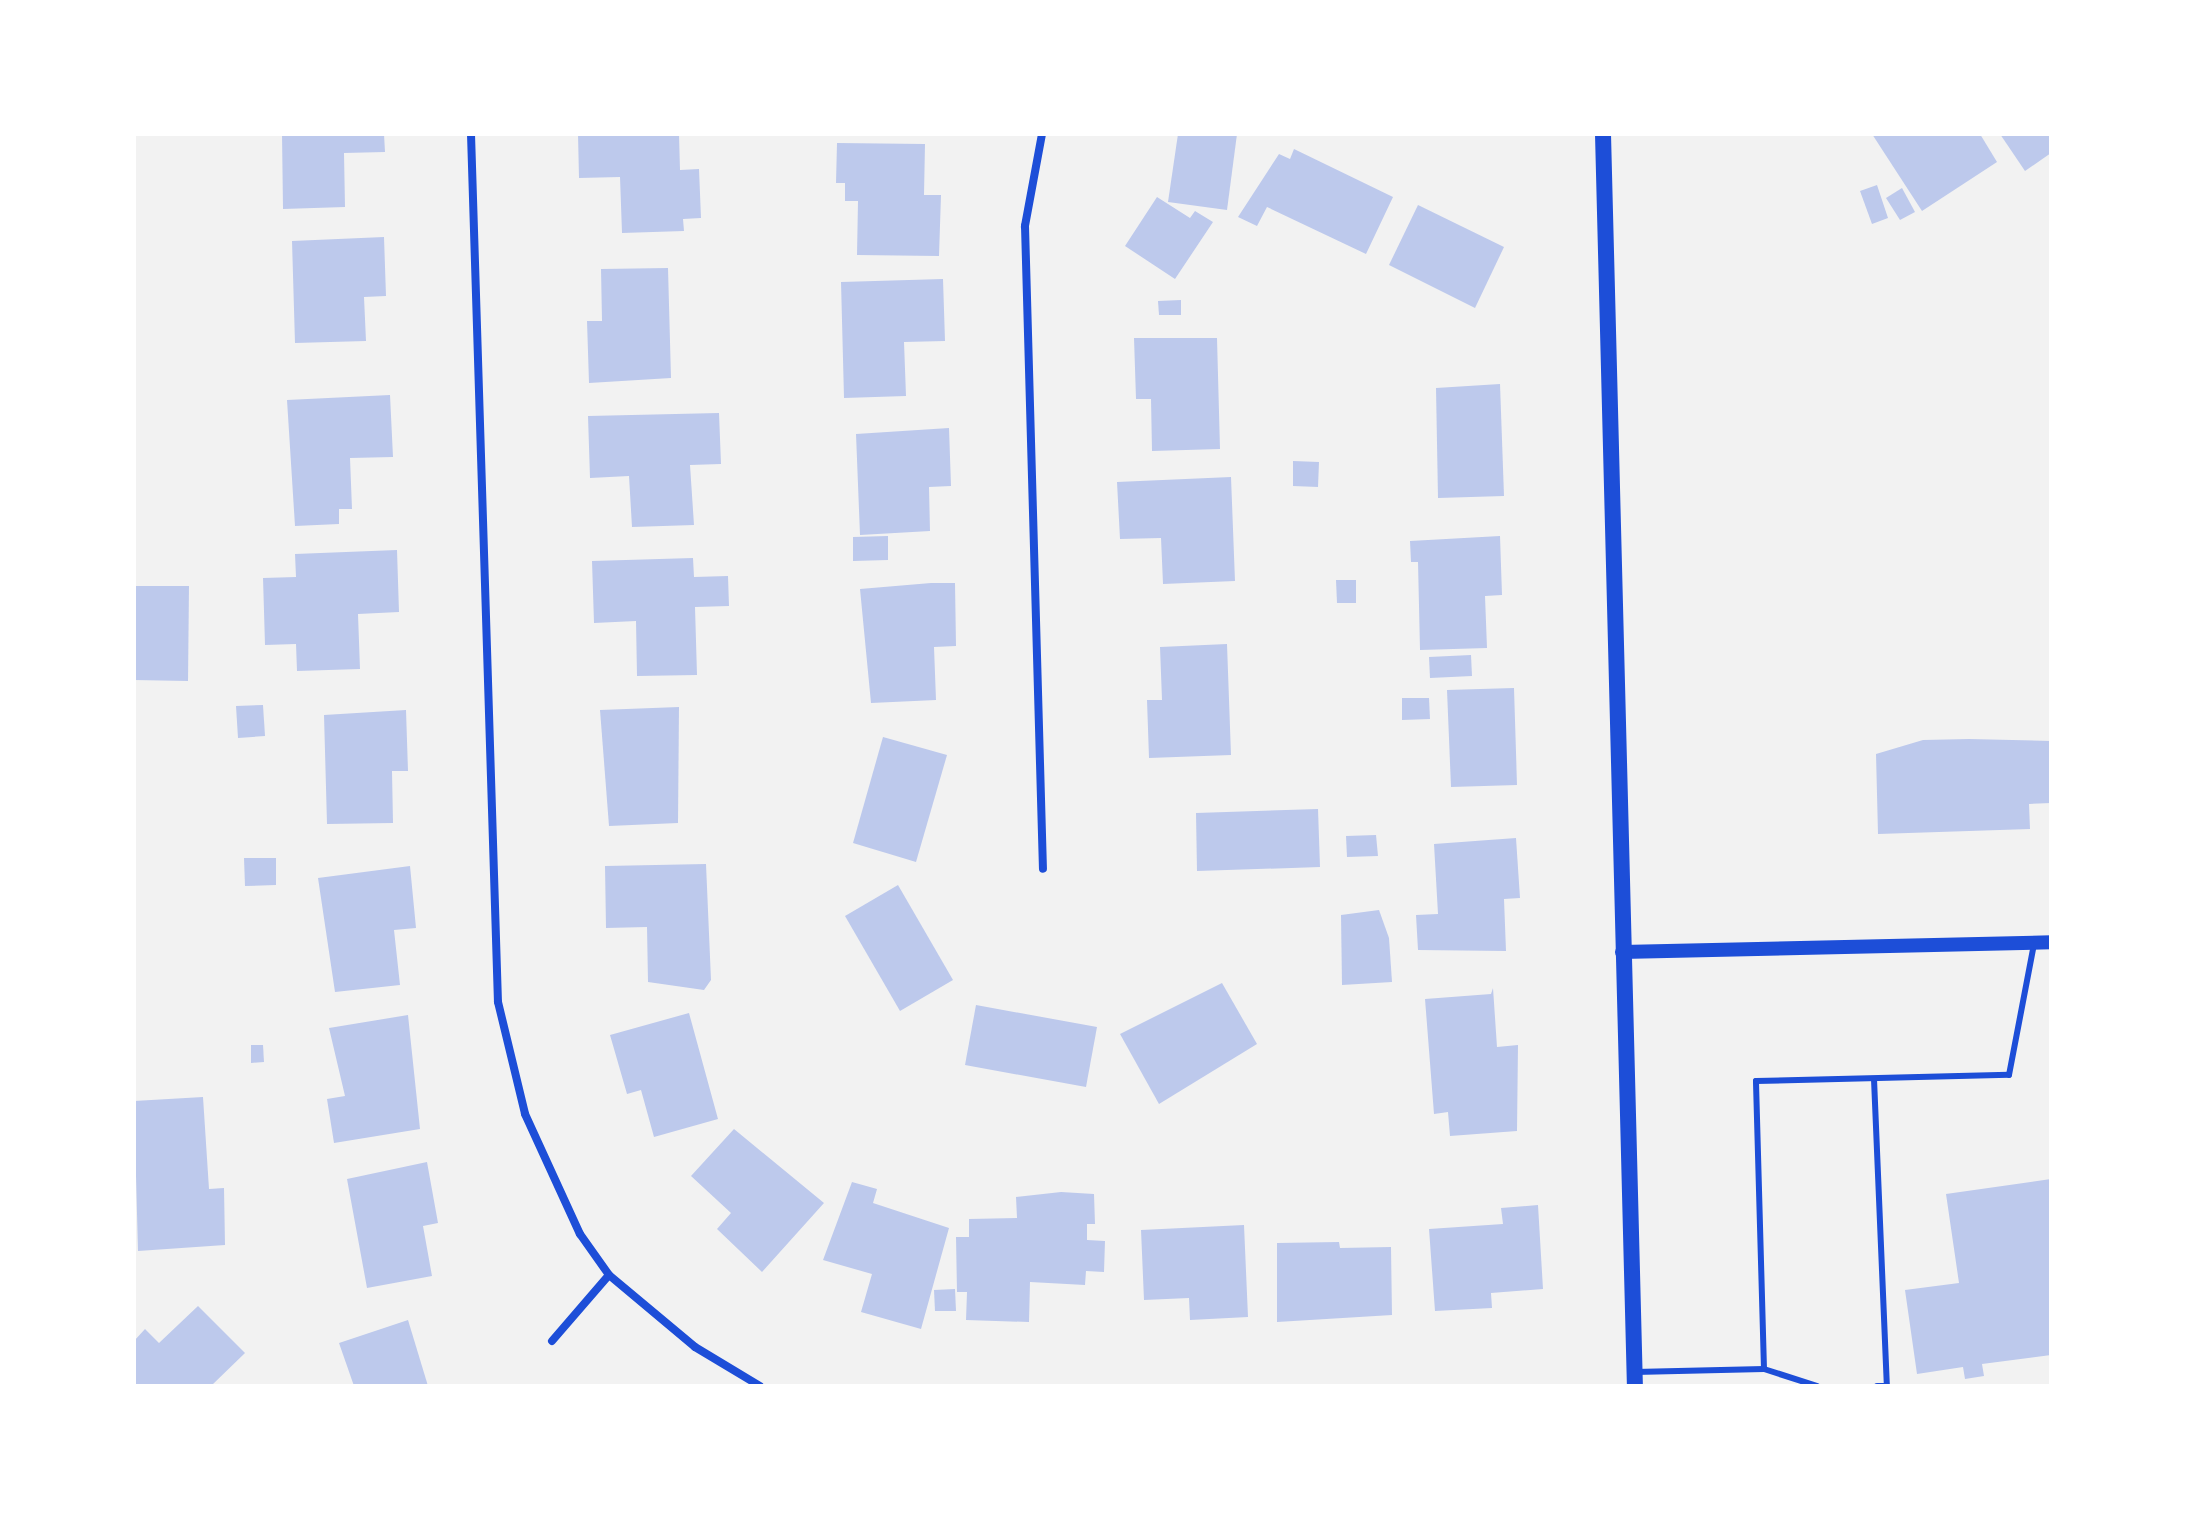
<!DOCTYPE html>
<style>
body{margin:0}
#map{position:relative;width:2185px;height:1520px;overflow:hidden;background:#f2f2f2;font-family:Karla,sans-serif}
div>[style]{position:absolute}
.building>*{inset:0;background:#bdc9ec}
.service>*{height:6px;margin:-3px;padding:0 3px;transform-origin:3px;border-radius:3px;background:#1d4ed8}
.minor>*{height:8px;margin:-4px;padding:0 4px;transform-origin:4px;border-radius:4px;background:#1d4ed8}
.tertiary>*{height:14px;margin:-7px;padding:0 7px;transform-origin:7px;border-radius:7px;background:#1d4ed8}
.secondary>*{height:16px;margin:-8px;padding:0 8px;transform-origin:8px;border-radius:8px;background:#1d4ed8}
span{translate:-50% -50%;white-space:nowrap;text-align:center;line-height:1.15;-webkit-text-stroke:7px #fff;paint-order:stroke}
.frame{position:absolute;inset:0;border:136px solid #fff;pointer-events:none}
</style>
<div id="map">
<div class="building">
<div style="clip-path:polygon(282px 134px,384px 134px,385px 152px,344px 153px,345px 207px,283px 209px)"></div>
<div style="clip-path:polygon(578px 134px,679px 134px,680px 170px,699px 169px,701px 218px,683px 219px,684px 231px,622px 233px,620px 177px,579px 178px)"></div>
<div style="clip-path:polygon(1178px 134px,1237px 134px,1227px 210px,1168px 202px)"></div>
<div style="clip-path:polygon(1872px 134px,1980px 134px,1997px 162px,1922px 211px)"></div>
<div style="clip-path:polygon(2000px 134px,2051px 134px,2051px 153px,2025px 171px)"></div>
<div style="clip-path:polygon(837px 143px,925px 144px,924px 195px,941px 195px,939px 256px,857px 255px,858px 201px,845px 201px,845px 183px,836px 183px)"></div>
<div style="clip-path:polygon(1294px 149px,1393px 197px,1366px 254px,1267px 207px,1257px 226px,1238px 217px,1279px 154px,1290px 159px)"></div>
<div style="clip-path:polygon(1877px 185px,1888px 218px,1872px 224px,1860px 191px)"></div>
<div style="clip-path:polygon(1902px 188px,1915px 212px,1900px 220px,1886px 198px)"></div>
<div style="clip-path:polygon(1157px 197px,1190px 218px,1195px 211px,1213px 222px,1175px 279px,1125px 246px)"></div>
<div style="clip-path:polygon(1418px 205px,1504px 247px,1475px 308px,1389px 265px)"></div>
<div style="clip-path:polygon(384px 237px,386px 296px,364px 297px,366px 341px,295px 343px,292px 241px)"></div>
<div style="clip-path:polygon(668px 268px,671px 378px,589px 383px,587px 321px,602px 321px,601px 269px)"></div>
<div style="clip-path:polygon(943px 279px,945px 341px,904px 342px,906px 396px,844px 398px,841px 282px)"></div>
<div style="clip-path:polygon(1181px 300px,1181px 315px,1159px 315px,1158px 301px)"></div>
<div style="clip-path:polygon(1134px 338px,1217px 338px,1220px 449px,1152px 451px,1151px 399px,1136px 399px)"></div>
<div style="clip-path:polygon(1500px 384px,1504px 496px,1438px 498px,1436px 388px)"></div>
<div style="clip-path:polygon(390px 395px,393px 457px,350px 458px,352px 509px,339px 509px,339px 524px,295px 526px,287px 400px)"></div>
<div style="clip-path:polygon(719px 413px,721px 464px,690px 465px,694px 525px,632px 527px,629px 476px,590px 478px,588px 416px)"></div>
<div style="clip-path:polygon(949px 428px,951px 486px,929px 487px,930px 531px,860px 535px,856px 434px)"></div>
<div style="clip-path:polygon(1293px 461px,1319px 462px,1318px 487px,1293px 486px)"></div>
<div style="clip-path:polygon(1231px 477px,1235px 581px,1163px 584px,1161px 538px,1120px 539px,1117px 482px)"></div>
<div style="clip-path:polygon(888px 536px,888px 560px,853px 561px,853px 537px)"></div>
<div style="clip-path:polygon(1500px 536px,1502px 595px,1485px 596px,1487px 648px,1420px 650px,1418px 562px,1411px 562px,1410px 541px)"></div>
<div style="clip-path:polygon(397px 550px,399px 612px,358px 614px,360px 669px,297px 671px,296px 644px,265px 645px,263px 578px,296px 577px,295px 554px)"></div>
<div style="clip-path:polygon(693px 558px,694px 577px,728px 576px,729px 606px,695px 607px,697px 675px,637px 676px,636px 621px,594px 623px,592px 561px)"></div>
<div style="clip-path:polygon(1336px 580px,1356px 580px,1356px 603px,1337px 603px)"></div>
<div style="clip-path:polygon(931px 583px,955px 583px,956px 646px,934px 647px,936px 700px,871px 703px,860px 589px)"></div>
<div style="clip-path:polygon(134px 586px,189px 586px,188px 681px,134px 680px)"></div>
<div style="clip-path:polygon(1227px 644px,1231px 755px,1149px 758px,1147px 700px,1162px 700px,1160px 647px)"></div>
<div style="clip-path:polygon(1471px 655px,1472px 676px,1430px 678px,1429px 657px)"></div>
<div style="clip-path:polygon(1514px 688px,1517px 785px,1451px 787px,1447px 690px)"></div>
<div style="clip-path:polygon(1402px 698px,1429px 698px,1430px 719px,1402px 720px)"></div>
<div style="clip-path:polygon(263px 705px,265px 736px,238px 738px,236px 706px)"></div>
<div style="clip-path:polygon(679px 707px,678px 823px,609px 826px,600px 710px)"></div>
<div style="clip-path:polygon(406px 710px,408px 771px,392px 771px,393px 823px,327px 824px,324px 715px)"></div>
<div style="clip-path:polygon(883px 737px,947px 755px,916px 862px,853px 843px)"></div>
<div style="clip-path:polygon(1969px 739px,2051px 741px,2051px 803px,2029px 804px,2030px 829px,1878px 834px,1876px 754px,1923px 740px)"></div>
<div style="clip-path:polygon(1318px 809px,1320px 867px,1197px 871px,1196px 813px)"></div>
<div style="clip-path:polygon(1376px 835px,1378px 856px,1347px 857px,1346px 836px)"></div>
<div style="clip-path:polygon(1516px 838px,1520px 898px,1504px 899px,1506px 951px,1418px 950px,1416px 915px,1438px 914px,1434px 844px)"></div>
<div style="clip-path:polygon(244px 858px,276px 858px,276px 885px,245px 886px)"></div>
<div style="clip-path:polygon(706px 864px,711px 980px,704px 990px,648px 982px,647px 927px,606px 928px,605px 866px)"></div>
<div style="clip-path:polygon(410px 866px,416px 928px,394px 930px,400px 985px,335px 992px,318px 878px)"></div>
<div style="clip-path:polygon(898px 885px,953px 980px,900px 1011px,845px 916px)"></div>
<div style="clip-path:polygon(1379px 910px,1389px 938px,1392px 982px,1342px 985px,1341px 915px)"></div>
<div style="clip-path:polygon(1222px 983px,1257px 1044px,1159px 1104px,1120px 1034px)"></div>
<div style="clip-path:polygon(1493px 988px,1497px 1047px,1518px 1045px,1517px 1131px,1450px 1136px,1448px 1112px,1434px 1114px,1425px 999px,1491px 994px)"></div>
<div style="clip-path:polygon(976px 1005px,1097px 1027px,1086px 1087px,965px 1065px)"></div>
<div style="clip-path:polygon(689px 1013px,718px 1119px,654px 1137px,641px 1090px,627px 1094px,610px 1035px)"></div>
<div style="clip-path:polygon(408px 1015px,420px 1129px,334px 1143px,327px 1099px,345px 1096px,329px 1028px)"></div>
<div style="clip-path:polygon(251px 1045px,263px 1045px,264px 1062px,251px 1063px)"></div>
<div style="clip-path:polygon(203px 1097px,209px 1189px,224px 1188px,225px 1245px,138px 1251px,134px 1101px)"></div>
<div style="clip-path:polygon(734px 1129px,824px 1203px,762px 1272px,717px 1229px,731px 1213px,691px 1176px)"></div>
<div style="clip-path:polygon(427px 1162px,438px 1223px,423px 1226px,432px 1276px,367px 1288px,347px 1179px)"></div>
<div style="clip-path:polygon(2051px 1179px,2051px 1355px,1982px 1364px,1984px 1376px,1965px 1379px,1963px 1367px,1917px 1374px,1905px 1290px,1959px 1283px,1946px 1194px)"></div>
<div style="clip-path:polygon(852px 1182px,877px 1189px,873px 1203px,949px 1228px,921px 1329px,861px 1312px,872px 1274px,823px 1260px)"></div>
<div style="clip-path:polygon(1061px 1192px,1094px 1194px,1095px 1224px,1087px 1224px,1087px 1240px,1105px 1241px,1104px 1272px,1086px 1271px,1085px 1285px,1030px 1282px,1029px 1322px,966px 1320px,967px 1292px,957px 1292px,956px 1237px,969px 1237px,969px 1219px,1017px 1218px,1016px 1197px)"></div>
<div style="clip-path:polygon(1538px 1205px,1543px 1289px,1491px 1293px,1492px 1308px,1435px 1311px,1429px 1229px,1503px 1224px,1501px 1208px)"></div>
<div style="clip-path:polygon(1244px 1225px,1248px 1317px,1190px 1320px,1189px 1298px,1144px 1300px,1141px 1230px)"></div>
<div style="clip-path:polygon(1339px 1242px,1340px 1248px,1391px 1247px,1392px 1315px,1277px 1322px,1277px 1243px)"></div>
<div style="clip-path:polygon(955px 1289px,956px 1311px,935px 1311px,934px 1290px)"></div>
<div style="clip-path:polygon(198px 1306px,245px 1353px,211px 1386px,134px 1386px,134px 1341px,145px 1329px,159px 1343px)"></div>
<div style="clip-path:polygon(408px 1320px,428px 1386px,354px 1386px,339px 1343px)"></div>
</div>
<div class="service">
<div style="left:1874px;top:1079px;width:307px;rotate:87.6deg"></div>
<div style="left:1887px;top:1386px;width:10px;rotate:180deg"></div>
<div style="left:1764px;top:1369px;width:56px;rotate:17.8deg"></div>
<div style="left:1635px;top:1372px;width:129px;rotate:-1.3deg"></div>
<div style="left:1764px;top:1369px;width:288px;rotate:-91.6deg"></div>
<div style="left:1756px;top:1081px;width:253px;rotate:-1.4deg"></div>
<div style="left:2009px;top:1075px;width:133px;rotate:-79.2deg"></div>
</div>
<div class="minor">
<div style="left:471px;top:134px;width:868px;rotate:88.22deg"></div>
<div style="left:498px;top:1002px;width:115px;rotate:76.4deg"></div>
<div style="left:525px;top:1114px;width:132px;rotate:65.4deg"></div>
<div style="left:580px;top:1234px;width:50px;rotate:54.7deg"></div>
<div style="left:609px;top:1275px;width:112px;rotate:39.9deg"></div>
<div style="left:695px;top:1347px;width:76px;rotate:31deg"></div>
<div style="left:1042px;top:134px;width:94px;rotate:100.5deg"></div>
<div style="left:1025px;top:226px;width:643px;rotate:88.4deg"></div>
<div style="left:552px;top:1341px;width:87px;rotate:-49.2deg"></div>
</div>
<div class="tertiary">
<div style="left:1622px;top:952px;width:429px;rotate:-1.3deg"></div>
</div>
<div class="secondary">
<div style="left:1603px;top:134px;width:1252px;rotate:88.54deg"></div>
</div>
<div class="frame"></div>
</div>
